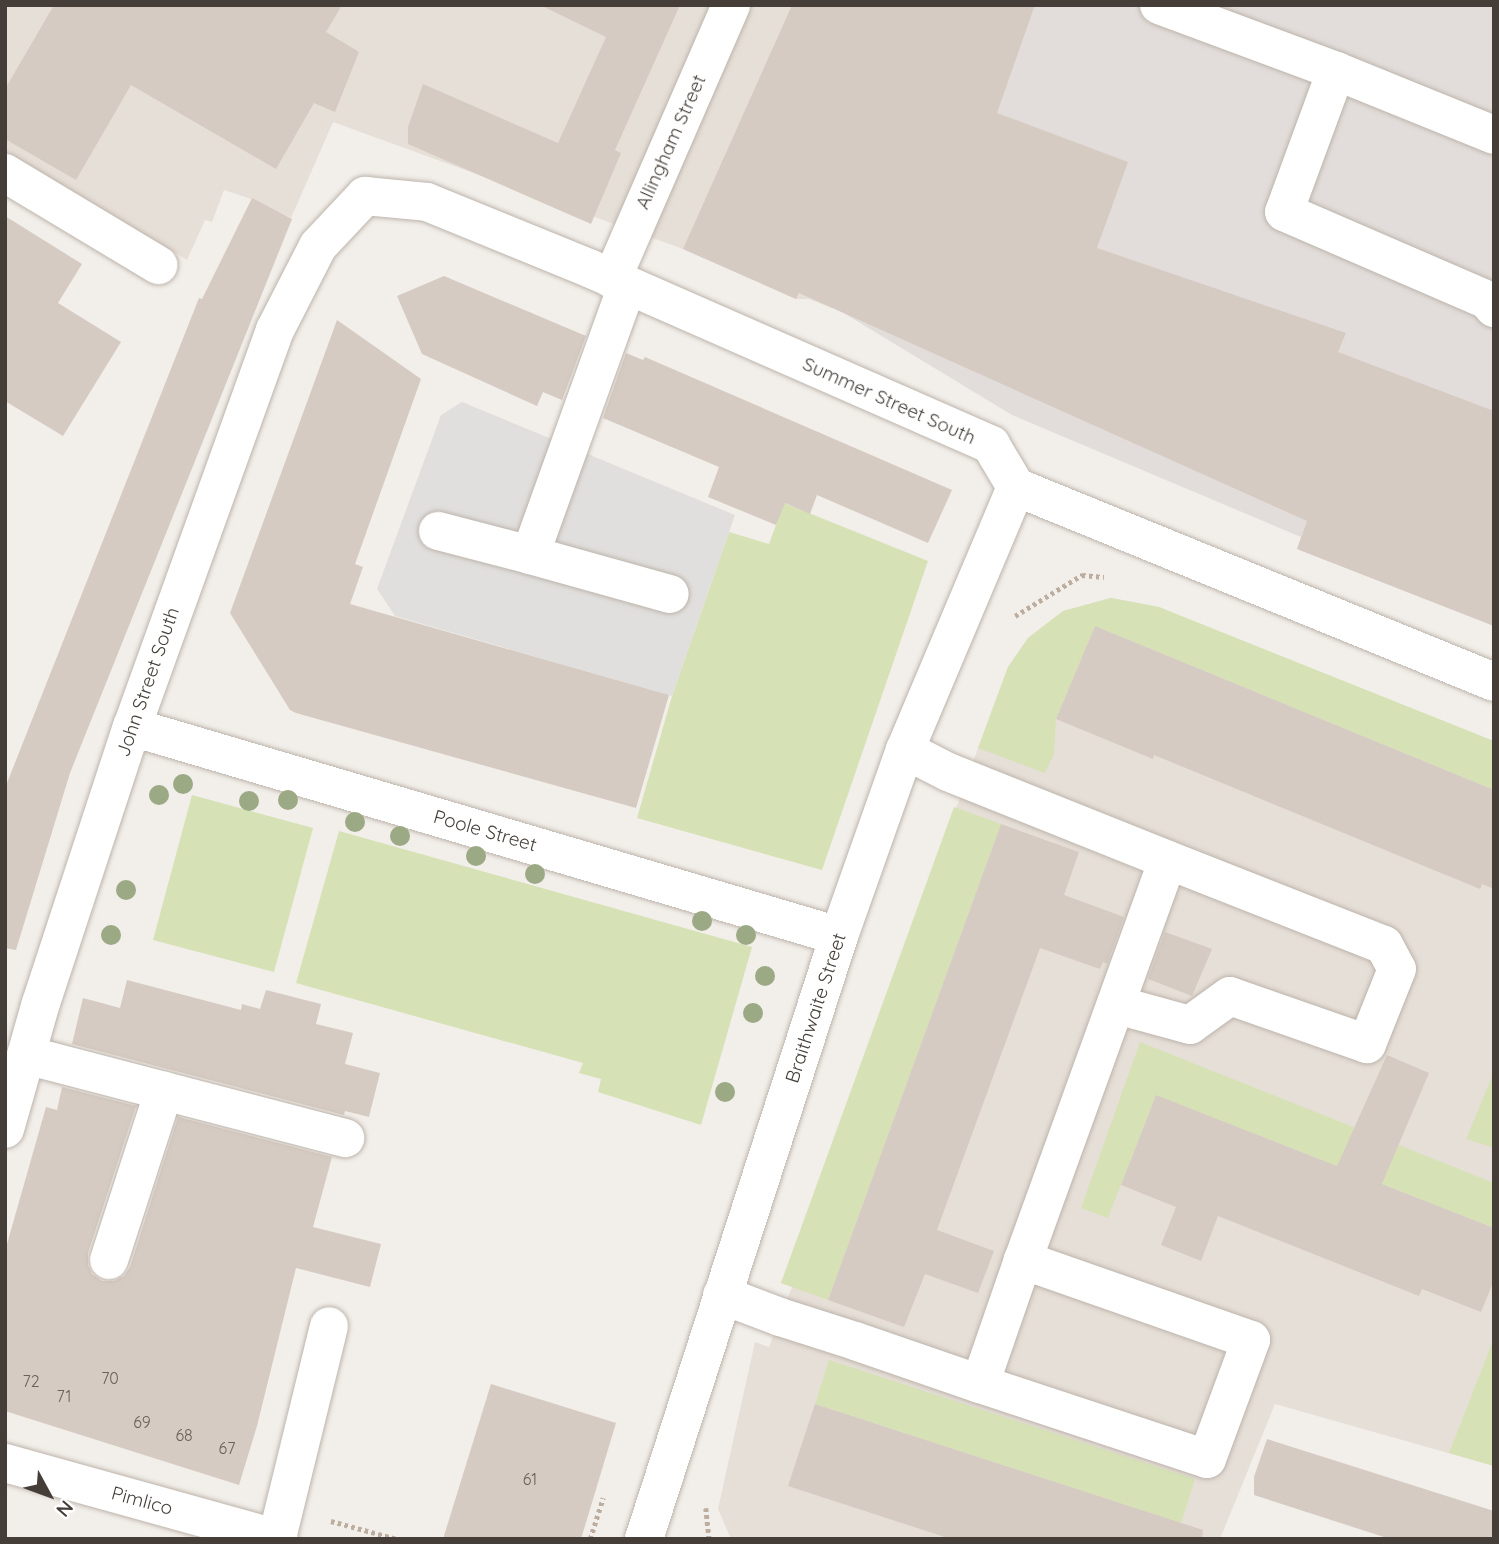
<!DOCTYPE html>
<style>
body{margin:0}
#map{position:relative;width:1499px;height:1544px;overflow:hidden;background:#f2eee9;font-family:Quicksand,sans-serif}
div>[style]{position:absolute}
.residential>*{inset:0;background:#e6dfd7}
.industrial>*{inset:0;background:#e2ddda}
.green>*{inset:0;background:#d6e2b6}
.parking>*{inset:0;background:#e1dfdd}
.building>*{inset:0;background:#d6cbc2}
.path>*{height:4.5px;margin-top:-2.25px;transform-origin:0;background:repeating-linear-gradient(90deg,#bdad9f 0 3.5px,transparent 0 7px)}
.roads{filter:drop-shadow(0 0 2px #bdb4ac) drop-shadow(0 0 2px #bdb4ac)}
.minor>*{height:38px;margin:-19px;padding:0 19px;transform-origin:19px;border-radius:19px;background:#fff}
.trees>*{width:20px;height:20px;margin:-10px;border-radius:50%;background:#9ba984}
span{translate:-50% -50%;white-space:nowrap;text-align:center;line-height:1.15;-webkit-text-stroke:5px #fff;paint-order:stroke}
.number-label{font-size:16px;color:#69615a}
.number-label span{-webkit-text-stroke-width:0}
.street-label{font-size:19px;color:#453e38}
.frame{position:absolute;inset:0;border:7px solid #453e38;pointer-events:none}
.north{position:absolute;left:14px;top:1460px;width:70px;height:70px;-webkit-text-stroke:5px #fff;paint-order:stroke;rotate:131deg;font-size:19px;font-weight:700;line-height:28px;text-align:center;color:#453e38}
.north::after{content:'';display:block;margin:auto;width:24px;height:32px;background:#453e38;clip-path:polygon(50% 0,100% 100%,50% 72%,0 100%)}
</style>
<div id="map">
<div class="residential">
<div style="clip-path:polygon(5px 5px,951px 5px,857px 178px,809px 299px,796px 299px,683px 249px,333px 122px,291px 218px,251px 199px,224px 190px,212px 222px,205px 220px,187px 260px,5px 151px)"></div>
<div style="clip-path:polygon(1111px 598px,1159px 607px,1299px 667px,1494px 742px,1494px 1466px,1275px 1404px,1220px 1539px,731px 1539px,718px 1509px,755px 1342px,769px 1347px,792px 1287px,781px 1283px,1008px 667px,1028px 638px,1063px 611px)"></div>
</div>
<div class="industrial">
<div style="clip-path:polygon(951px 5px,1494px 5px,1494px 626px,1297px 549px,1301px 537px,1012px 415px,842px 312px,809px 299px,857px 178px)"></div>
</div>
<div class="green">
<div style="clip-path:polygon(784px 503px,928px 561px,822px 870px,637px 818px,672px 696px,729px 532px,769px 544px)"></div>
<div style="clip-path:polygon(1111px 598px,1159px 607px,1494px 741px,1494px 790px,1095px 626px,1056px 719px,1054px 754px,1045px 773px,978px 748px,1008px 667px,1028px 638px,1063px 611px)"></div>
<div style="clip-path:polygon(192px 795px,313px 828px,274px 972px,153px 940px)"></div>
<div style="clip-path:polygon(954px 807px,1001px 824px,828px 1300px,781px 1283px)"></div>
<div style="clip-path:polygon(339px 831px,752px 947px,701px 1125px,598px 1092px,601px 1079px,579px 1073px,583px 1063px,296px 983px)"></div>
<div style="clip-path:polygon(1140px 1042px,1494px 1183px,1494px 1228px,1156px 1095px,1108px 1218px,1081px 1208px)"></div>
<div style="clip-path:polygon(1494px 1072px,1494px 1148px,1466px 1139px)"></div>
<div style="clip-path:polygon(1494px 1338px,1494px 1466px,1449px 1453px)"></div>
<div style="clip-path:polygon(829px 1360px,1195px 1479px,1181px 1523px,815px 1404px)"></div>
</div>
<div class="parking">
<div style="clip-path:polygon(462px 402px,735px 515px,672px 696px,395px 616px,377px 589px,441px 415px)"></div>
</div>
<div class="building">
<div style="clip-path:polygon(54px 5px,342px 5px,326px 32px,359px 52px,335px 112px,314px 103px,276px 169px,131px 85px,76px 180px,5px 139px,5px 89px)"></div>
<div style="clip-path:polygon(540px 5px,680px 5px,615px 150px,621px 153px,591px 224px,408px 144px,408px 127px,423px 84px,558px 143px,606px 37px)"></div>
<div style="clip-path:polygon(792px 5px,1035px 5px,997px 113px,1128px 162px,1097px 248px,1346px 333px,1338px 352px,1494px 411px,1494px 626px,1297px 549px,1307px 521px,799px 293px,796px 299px,683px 249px)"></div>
<div style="clip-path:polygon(252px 198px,292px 219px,70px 773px,16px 950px,5px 948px,5px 788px,199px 298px,202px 299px)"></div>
<div style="clip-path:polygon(5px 216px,82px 264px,58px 303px,121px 342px,63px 436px,5px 401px)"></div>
<div style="clip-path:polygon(444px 276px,586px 336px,562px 400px,543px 392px,537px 406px,422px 354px,397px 296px)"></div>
<div style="clip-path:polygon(337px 320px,421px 379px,355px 564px,363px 567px,350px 604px,669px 695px,636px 808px,296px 713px,290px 710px,230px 613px)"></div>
<div style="clip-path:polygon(626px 353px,643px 360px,645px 357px,952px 490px,928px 543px,817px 495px,810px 514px,785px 503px,776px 525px,708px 497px,719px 467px,603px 418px)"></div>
<div style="clip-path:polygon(1095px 626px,1494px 790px,1494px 889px,1482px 884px,1480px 889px,1154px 755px,1153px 759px,1056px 719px)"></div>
<div style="clip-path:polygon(1001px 824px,1079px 852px,1064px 895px,1124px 917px,1107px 964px,1103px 962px,1100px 969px,1040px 948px,937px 1230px,994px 1251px,978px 1293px,925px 1274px,904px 1327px,828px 1300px)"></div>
<div style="clip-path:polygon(1165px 932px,1212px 949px,1192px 996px,1148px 979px)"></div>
<div style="clip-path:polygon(127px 980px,241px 1010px,242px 1004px,260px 1009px,266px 990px,321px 1004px,316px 1024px,353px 1033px,345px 1064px,380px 1073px,369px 1117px,345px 1111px,344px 1115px,72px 1044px,83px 998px,120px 1008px)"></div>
<div style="clip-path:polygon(1387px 1055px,1429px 1073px,1382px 1184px,1494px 1228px,1494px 1280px,1481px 1312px,1422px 1289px,1419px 1296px,1218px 1216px,1201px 1261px,1161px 1245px,1176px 1207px,1121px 1185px,1156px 1095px,1337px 1166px)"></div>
<div style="clip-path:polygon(62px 1087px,136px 1106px,88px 1253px,88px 1265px,92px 1274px,102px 1281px,114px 1281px,124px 1276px,130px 1267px,178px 1117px,332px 1157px,313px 1227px,381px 1244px,370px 1287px,296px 1268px,257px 1426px,239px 1485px,5px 1411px,5px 1251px,46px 1107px,57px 1110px)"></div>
<div style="clip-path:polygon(491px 1384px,616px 1423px,581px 1539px,443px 1539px)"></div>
<div style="clip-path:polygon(815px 1404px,1203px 1530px,1202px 1539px,951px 1539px,788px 1486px)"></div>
<div style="clip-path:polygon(1267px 1439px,1494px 1511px,1494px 1539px,1390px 1539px,1254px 1495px,1254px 1477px)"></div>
</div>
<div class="path">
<div style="left:1015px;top:616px;width:79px;rotate:-31.5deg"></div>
<div style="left:1082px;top:575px;width:22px;rotate:5deg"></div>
<div style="left:706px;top:1508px;width:31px;rotate:84deg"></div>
<div style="left:331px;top:1521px;width:68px;rotate:15.3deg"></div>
<div style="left:590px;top:1539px;width:43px;rotate:-72.4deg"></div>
</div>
<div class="roads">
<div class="minor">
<div style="left:1159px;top:5px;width:189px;rotate:20.4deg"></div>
<div style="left:1494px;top:135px;width:170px;rotate:-157.9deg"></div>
<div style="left:1336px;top:71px;width:150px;rotate:110.2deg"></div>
<div style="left:1284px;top:212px;width:221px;rotate:23.4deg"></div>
<div style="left:1487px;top:300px;width:11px;rotate:49deg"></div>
<div style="left:5px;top:173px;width:179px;rotate:31deg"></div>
<div style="left:612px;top:279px;width:299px;rotate:-66.5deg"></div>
<div style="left:627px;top:286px;width:286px;rotate:109.8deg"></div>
<div style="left:530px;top:555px;width:145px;rotate:15.6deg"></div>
<div style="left:438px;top:531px;width:95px;rotate:14.6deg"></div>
<div style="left:132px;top:727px;width:737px;rotate:16.47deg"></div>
<div style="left:905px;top:750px;width:48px;rotate:27.1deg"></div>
<div style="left:948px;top:772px;width:237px;rotate:21.8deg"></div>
<div style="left:26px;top:1055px;width:330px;rotate:14.6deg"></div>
<div style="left:5px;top:1129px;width:131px;rotate:-74.1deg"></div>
<div style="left:41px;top:1003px;width:291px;rotate:-71.8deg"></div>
<div style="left:132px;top:727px;width:422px;rotate:-70.2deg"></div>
<div style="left:275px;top:330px;width:94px;rotate:-62.9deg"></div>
<div style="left:318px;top:246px;width:69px;rotate:-46.8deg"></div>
<div style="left:365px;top:196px;width:62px;rotate:5.5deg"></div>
<div style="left:427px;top:202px;width:177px;rotate:22.2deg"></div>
<div style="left:591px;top:269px;width:437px;rotate:23.7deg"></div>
<div style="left:991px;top:445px;width:49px;rotate:59.2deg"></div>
<div style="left:1016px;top:487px;width:516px;rotate:22.19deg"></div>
<div style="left:109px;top:1260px;width:178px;rotate:-72deg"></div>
<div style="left:1023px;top:1260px;width:425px;rotate:-70.1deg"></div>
<div style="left:1168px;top:860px;width:232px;rotate:21.5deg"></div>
<div style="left:1384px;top:945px;width:27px;rotate:62deg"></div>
<div style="left:1397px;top:969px;width:81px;rotate:111.8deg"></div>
<div style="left:1367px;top:1044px;width:145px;rotate:-160.7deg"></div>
<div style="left:1230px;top:996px;width:49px;rotate:144.1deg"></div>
<div style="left:1190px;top:1025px;width:76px;rotate:-164.7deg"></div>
<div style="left:722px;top:1295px;width:62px;rotate:20.8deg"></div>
<div style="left:780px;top:1317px;width:79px;rotate:17.7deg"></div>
<div style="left:855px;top:1341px;width:132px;rotate:19deg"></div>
<div style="left:980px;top:1384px;width:239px;rotate:18.3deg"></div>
<div style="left:1207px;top:1459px;width:127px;rotate:-69.7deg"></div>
<div style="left:1251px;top:1340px;width:242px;rotate:-160.7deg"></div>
<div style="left:1023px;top:1260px;width:131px;rotate:109.1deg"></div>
<div style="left:5px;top:1463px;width:284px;rotate:15.5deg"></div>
<div style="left:277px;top:1538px;width:218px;rotate:-76.2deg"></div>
<div style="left:644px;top:1539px;width:634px;rotate:-72.08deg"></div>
<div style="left:839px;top:936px;width:197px;rotate:-70.5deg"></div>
<div style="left:905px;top:750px;width:285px;rotate:-67.1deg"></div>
</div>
</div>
<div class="trees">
<div style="left:183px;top:784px"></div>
<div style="left:159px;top:795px"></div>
<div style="left:288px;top:800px"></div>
<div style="left:249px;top:801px"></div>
<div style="left:355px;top:822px"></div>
<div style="left:400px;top:836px"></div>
<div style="left:476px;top:856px"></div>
<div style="left:535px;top:874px"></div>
<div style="left:126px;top:890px"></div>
<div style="left:702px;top:921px"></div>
<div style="left:111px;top:935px"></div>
<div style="left:746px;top:935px"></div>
<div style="left:765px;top:976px"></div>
<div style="left:753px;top:1013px"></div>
<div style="left:725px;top:1092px"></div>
</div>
<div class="number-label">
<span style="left:110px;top:1378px">70</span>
<span style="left:31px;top:1381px">72</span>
<span style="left:64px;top:1396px">71</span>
<span style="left:142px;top:1422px">69</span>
<span style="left:184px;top:1435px">68</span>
<span style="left:227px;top:1448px">67</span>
<span style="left:530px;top:1479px">61</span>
</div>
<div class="street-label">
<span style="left:671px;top:142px;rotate:-66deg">Allingham Street</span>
<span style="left:889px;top:401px;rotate:24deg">Summer Street South</span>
<span style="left:148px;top:682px;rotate:-71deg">John Street South</span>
<span style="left:485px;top:831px;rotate:16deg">Poole Street</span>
<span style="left:816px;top:1008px;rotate:-72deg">Braithwaite Street</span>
<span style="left:142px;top:1501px;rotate:15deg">Pimlico</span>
</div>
<div class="frame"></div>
<div class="north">N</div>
</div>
